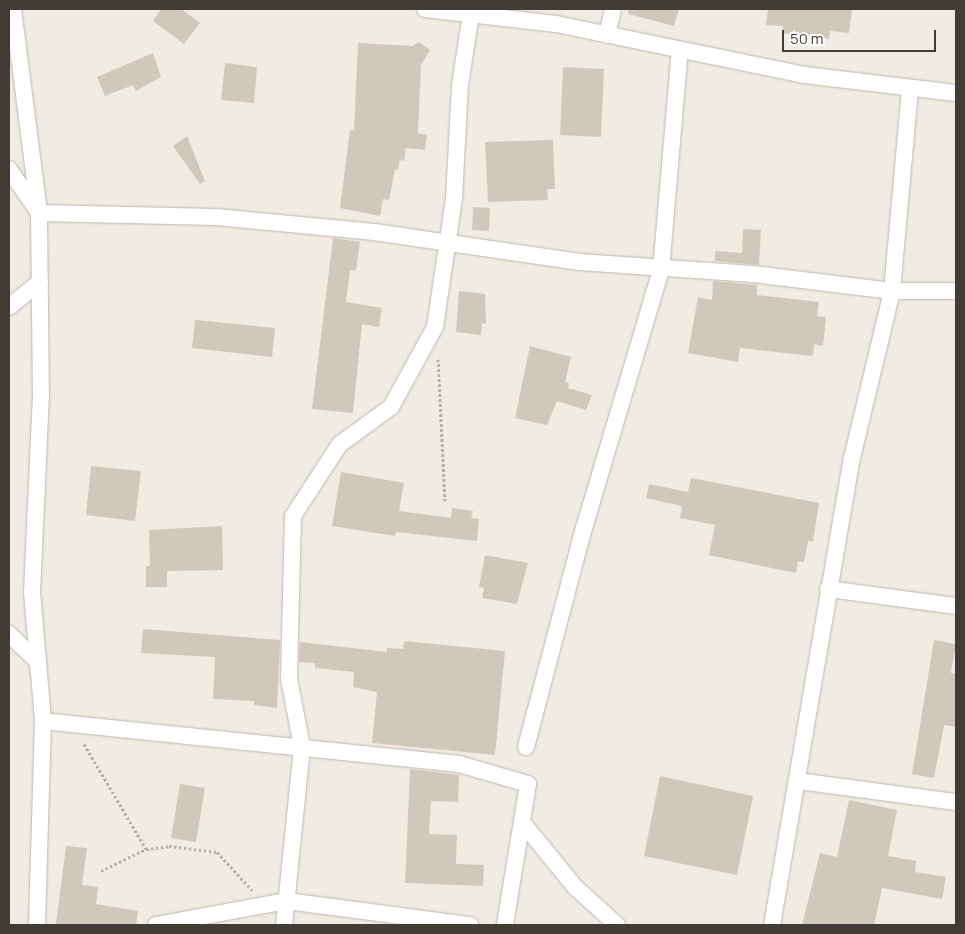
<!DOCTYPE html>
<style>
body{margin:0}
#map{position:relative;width:965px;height:934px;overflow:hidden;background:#f0ece4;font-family:Manrope,sans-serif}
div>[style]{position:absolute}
.building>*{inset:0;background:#d0c8bb}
.path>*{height:3px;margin-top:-1.5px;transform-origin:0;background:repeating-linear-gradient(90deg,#baaf9a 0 2.5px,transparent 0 5px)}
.roads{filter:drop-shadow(0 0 1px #bdb7ab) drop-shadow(0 0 1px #bdb7ab)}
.street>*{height:16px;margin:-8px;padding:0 8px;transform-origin:8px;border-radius:8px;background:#fff}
span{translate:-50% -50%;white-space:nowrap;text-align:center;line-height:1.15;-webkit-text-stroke:4px #fff;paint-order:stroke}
.frame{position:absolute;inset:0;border:10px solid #413c35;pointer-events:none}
.scale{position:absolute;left:782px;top:30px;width:154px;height:22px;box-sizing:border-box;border:2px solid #413c35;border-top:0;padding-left:6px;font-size:15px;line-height:18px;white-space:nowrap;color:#413c35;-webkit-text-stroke:4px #fff;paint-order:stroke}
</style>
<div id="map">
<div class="building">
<div style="clip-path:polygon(161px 9px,181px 9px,200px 23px,184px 44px,153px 21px)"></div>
<div style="clip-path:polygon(629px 9px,679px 9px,674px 26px,628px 14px)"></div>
<div style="clip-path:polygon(768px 9px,852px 9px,849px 33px,830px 31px,829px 39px,782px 33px,783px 26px,766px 25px)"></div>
<div style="clip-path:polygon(419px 42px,430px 50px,421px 65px,418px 133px,427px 135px,425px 150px,406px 148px,404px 161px,400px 160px,398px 170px,395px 169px,389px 200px,383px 199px,380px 216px,340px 208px,350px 130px,354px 130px,358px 43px,413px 46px)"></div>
<div style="clip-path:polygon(153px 53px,161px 77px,136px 91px,133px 85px,105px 96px,97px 77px)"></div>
<div style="clip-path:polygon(225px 63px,257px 67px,254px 103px,221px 100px)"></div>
<div style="clip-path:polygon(563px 67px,604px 69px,601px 137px,560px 135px)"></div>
<div style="clip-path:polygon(187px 136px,205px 181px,200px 184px,173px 146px)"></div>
<div style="clip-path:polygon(553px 140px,555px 189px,547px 189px,548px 200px,488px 202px,485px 142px)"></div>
<div style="clip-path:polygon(473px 207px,490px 208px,489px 231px,472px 230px)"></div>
<div style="clip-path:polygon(743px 229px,761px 230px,759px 265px,715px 261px,715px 251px,742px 253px)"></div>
<div style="clip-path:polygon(333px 238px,360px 242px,356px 271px,350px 270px,346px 302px,382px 308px,379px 327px,362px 324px,353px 413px,312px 409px)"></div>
<div style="clip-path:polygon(713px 281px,757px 285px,757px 295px,819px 302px,817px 316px,826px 317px,823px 346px,814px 344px,813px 356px,740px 348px,738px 362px,688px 353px,698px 297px,712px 300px)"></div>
<div style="clip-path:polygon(459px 291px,485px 294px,486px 324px,482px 323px,481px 335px,456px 332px)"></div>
<div style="clip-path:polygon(195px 320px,275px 328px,272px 357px,192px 348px)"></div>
<div style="clip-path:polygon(530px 346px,571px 357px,565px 382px,569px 383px,568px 388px,592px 395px,586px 410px,557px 401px,547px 425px,515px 418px)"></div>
<div style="clip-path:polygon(91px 466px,141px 471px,135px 521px,86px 515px)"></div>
<div style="clip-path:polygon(341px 472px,404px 483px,399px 511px,451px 518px,452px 508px,473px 511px,471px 518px,479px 519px,477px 541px,396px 532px,395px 536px,332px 526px)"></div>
<div style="clip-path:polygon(691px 478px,819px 503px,813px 542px,808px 541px,804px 562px,798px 561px,796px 573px,709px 555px,715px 525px,680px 518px,682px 506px,646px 498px,649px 484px,688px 492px)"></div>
<div style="clip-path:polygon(222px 526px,223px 570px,167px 571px,167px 587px,146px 587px,146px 566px,150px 566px,149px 530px)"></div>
<div style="clip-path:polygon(485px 555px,528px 563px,517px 604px,482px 598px,484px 588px,479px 587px)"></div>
<div style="clip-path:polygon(143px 629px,280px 640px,277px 708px,254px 705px,254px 701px,213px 699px,215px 657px,141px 653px)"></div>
<div style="clip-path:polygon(934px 640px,956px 644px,951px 673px,956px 674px,956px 727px,944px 725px,934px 778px,912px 774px)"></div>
<div style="clip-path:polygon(404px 641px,505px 651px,495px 755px,372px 743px,377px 692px,353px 687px,354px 672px,315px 668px,315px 663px,299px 662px,300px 642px,387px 652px,387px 648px,403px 649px)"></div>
<div style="clip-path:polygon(410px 769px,459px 775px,458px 802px,431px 801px,429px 834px,457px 835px,456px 864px,484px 865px,483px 886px,405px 883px)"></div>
<div style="clip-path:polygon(660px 776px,753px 796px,737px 875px,644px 856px)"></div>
<div style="clip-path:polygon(180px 784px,205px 788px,196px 842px,171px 838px)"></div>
<div style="clip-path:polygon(849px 800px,897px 810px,888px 856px,916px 861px,915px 872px,946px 877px,942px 899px,882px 888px,874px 925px,802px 925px,820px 853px,837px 857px)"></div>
<div style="clip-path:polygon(66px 846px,87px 848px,82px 885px,98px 887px,96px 904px,138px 911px,136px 925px,56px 924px)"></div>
</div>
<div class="path">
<div style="left:438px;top:359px;width:142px;rotate:87.2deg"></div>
<div style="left:84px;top:744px;width:122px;rotate:59.4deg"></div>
<div style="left:101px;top:871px;width:50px;rotate:-26.1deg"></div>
<div style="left:146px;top:849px;width:23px;rotate:-7deg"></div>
<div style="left:169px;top:846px;width:48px;rotate:7.1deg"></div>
<div style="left:217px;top:852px;width:52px;rotate:47.4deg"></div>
</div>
<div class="roads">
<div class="street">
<div style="left:13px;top:9px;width:206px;rotate:82.7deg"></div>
<div style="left:39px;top:213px;width:181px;rotate:89.4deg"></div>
<div style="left:41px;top:394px;width:198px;rotate:92.6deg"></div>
<div style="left:32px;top:592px;width:129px;rotate:85.1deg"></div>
<div style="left:43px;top:721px;width:204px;rotate:91.7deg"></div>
<div style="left:425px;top:9px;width:132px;rotate:6.5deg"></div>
<div style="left:556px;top:24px;width:253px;rotate:11.6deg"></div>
<div style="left:804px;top:75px;width:153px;rotate:6.8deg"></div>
<div style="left:607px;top:35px;width:27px;rotate:-77deg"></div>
<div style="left:9px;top:169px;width:53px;rotate:55.7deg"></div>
<div style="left:39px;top:213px;width:177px;rotate:1.3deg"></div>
<div style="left:216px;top:217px;width:159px;rotate:5.4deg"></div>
<div style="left:374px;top:232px;width:208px;rotate:8.3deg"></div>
<div style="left:580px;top:262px;width:173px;rotate:4deg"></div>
<div style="left:753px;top:274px;width:140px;rotate:7deg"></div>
<div style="left:892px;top:291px;width:64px"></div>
<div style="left:9px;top:307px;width:40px;rotate:-39deg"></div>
<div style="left:828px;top:589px;width:129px;rotate:7.6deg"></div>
<div style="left:9px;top:634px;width:40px;rotate:44deg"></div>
<div style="left:43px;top:721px;width:418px;rotate:5.9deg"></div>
<div style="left:459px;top:764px;width:72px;rotate:16.2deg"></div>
<div style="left:528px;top:784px;width:143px;rotate:99.3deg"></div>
<div style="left:526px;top:747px;width:227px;rotate:-75.2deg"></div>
<div style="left:584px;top:528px;width:269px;rotate:-73.4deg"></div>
<div style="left:661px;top:270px;width:221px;rotate:-85.1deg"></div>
<div style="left:798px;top:781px;width:159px;rotate:7.6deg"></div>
<div style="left:522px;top:822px;width:84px;rotate:50.8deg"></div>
<div style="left:575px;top:887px;width:57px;rotate:42.1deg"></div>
<div style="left:156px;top:925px;width:133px;rotate:-10.4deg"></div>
<div style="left:287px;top:901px;width:185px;rotate:7.5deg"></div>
<div style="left:284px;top:925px;width:179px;rotate:-84.2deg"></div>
<div style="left:302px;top:747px;width:70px;rotate:-100.7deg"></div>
<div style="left:289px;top:678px;width:162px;rotate:-88.6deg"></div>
<div style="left:293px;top:516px;width:86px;rotate:-56.9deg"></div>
<div style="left:340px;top:444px;width:63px;rotate:-36deg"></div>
<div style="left:391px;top:407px;width:91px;rotate:-61.2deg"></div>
<div style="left:435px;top:327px;width:129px;rotate:-81.6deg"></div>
<div style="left:454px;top:199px;width:114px;rotate:-87deg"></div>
<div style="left:460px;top:85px;width:72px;rotate:-81.2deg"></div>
<div style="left:772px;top:925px;width:474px;rotate:-80.3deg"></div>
<div style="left:852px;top:458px;width:172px;rotate:-76.5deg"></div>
<div style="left:892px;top:291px;width:204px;rotate:-84.9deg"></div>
</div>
</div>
<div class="frame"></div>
<div class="scale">50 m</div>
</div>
